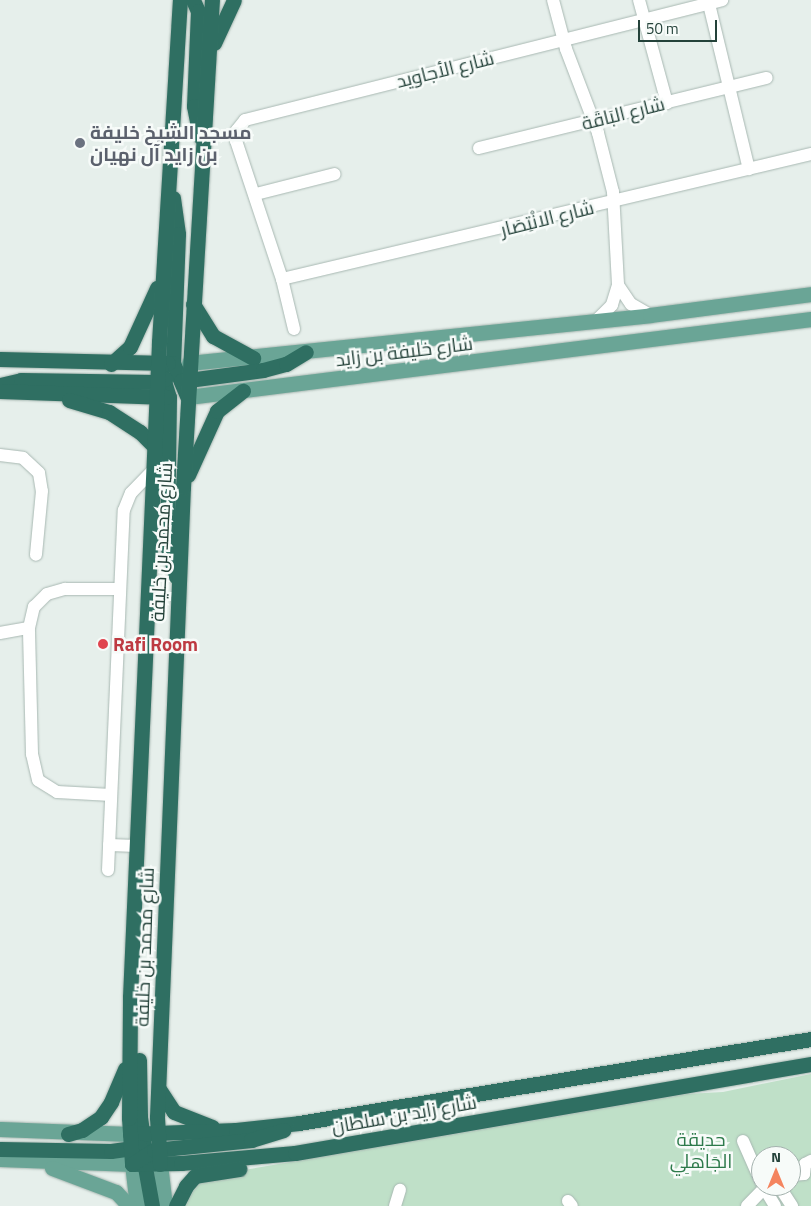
<!DOCTYPE html>
<meta charset="utf-8">
<style>
body{margin:0}
#map{position:relative;width:811px;height:1206px;overflow:hidden;background:#e6efeb;font-family:"Titillium Web",Cairo,sans-serif}
div>[style]{position:absolute}
.green>*{inset:0;background:#bfe0c8}
.roads{filter:drop-shadow(0 0 1px #a8b8b2) drop-shadow(0 0 1px #a8b8b2)}
.minor>*{height:12px;margin:-6px;padding:0 6px;transform-origin:6px;border-radius:6px;background:#fff}
.major>*{height:15px;margin:-7.5px;padding:0 7.5px;transform-origin:7.5px;border-radius:7.5px;background:#6aa596}
.highway>*{height:15px;margin:-7.5px;padding:0 7.5px;transform-origin:7.5px;border-radius:7.5px;background:#2f6f62}
.dots>*{width:14px;height:14px;translate:-50% -50%;box-sizing:border-box;border:2px solid #f7fbf9;border-radius:50%}
span{translate:-50% -50%;white-space:nowrap;text-align:center;line-height:1.15;-webkit-text-stroke:5px #f7fbf9;paint-order:stroke}
.street-label{font-size:19px;color:#24423a}
.worship-label{font-size:19px;color:#5b616d;font-weight:700}
.left{translate:0 -50%;text-align:left}
.health-label{font-size:19px;color:#be3a42;font-weight:700}
.park-label{font-size:19px;color:#2d7a4b}
.north{position:absolute;left:751px;top:1146px;width:50px;height:50px;box-sizing:border-box;background:#f7fbf9;border:1px solid #a3b1ad;border-radius:50%;rotate:0deg;font-size:14px;font-weight:700;line-height:20px;text-align:center;color:#24423a}
.north::after{content:'';display:block;margin:auto;width:18px;height:22px;background:#f4845f;clip-path:polygon(50% 0,100% 100%,50% 72%,0 100%)}
.scale{position:absolute;left:638px;top:20px;width:79px;height:22px;box-sizing:border-box;border:2px solid #24423a;border-top:0;padding-left:6px;font-size:15px;line-height:18px;white-space:nowrap;color:#24423a;-webkit-text-stroke:4px #f7fbf9;paint-order:stroke}
</style>
<div id="map">
<div class="green">
<div style="clip-path:polygon(evenodd,811px 1074px,811px 1206px,179px 1206px,195px 1180px,227px 1173px,687px 1094px,723px 1092px,811px 1074px,761px 1156px,791px 1156px,791px 1186px,761px 1186px,761px 1156px)"></div>
</div>
<div class="roads">
<div class="minor">
<div style="left:553px;top:0;width:51px;rotate:75.1deg"></div>
<div style="left:566px;top:49px;width:90px;rotate:69.1deg"></div>
<div style="left:598px;top:133px;width:61px;rotate:75.7deg"></div>
<div style="left:613px;top:192px;width:93px;rotate:86.9deg"></div>
<div style="left:618px;top:285px;width:21px;rotate:107deg"></div>
<div style="left:612px;top:305px;width:21px;rotate:135deg"></div>
<div style="left:639px;top:0;width:107px;rotate:74.8deg"></div>
<div style="left:708px;top:0;width:174px;rotate:76.4deg"></div>
<div style="left:479px;top:148px;width:296px;rotate:-13.7deg"></div>
<div style="left:256px;top:194px;width:81px;rotate:-14.2deg"></div>
<div style="left:282px;top:279px;width:544px;rotate:-13.29deg"></div>
<div style="left:618px;top:285px;width:23px;rotate:56deg"></div>
<div style="left:631px;top:304px;width:22px;rotate:30deg"></div>
<div style="left:294px;top:329px;width:51px;rotate:-103.5deg"></div>
<div style="left:282px;top:279px;width:145px;rotate:-108.4deg"></div>
<div style="left:236px;top:141px;width:11px;rotate:-85deg"></div>
<div style="left:237px;top:130px;width:13px;rotate:-51deg"></div>
<div style="left:245px;top:120px;width:492px;rotate:-14.1deg"></div>
<div style="left:0;top:455px;width:23px;rotate:7deg"></div>
<div style="left:23px;top:458px;width:22px;rotate:43deg"></div>
<div style="left:39px;top:473px;width:18px;rotate:81deg"></div>
<div style="left:42px;top:491px;width:64px;rotate:95.4deg"></div>
<div style="left:0;top:633px;width:29px;rotate:-10deg"></div>
<div style="left:111px;top:795px;width:54px;rotate:-176.8deg"></div>
<div style="left:57px;top:792px;width:22px;rotate:-148deg"></div>
<div style="left:38px;top:780px;width:27px;rotate:-103deg"></div>
<div style="left:32px;top:754px;width:126px;rotate:-91.4deg"></div>
<div style="left:29px;top:628px;width:22px;rotate:-77deg"></div>
<div style="left:34px;top:607px;width:18px;rotate:-45deg"></div>
<div style="left:47px;top:594px;width:19px;rotate:-16deg"></div>
<div style="left:65px;top:589px;width:55px"></div>
<div style="left:109px;top:845px;width:28px;rotate:2deg"></div>
<div style="left:108px;top:870px;width:360px;rotate:-87.5deg"></div>
<div style="left:124px;top:510px;width:18px;rotate:-68deg"></div>
<div style="left:131px;top:493px;width:30px;rotate:-46deg"></div>
<div style="left:743px;top:1141px;width:45px;rotate:66.3deg"></div>
<div style="left:791px;top:1175px;width:13px;rotate:-4deg"></div>
<div style="left:804px;top:1174px;width:10px;rotate:-84deg"></div>
<div style="left:805px;top:1164px;width:7px;rotate:-27deg"></div>
<div style="left:763px;top:1186px;width:23px;rotate:59deg"></div>
<div style="left:779px;top:1186px;width:24px;rotate:57deg"></div>
<div style="left:568px;top:1201px;width:6px;rotate:51deg"></div>
<div style="left:395px;top:1206px;width:17px;rotate:-73deg"></div>
<div style="left:747px;top:1206px;width:28px;rotate:-46deg"></div>
</div>
<div class="major">
<div style="left:189px;top:363px;width:463px;rotate:-5.9deg"></div>
<div style="left:650px;top:315px;width:162px;rotate:-7.4deg"></div>
<div style="left:188px;top:397px;width:628px;rotate:-7.14deg"></div>
<div style="left:0;top:1129px;width:130px;rotate:2.2deg"></div>
<div style="left:0;top:1159px;width:132px;rotate:2.2deg"></div>
<div style="left:132px;top:1164px;width:42px;rotate:83.2deg"></div>
<div style="left:160px;top:1164px;width:42px;rotate:83.2deg"></div>
<div style="left:52px;top:1168px;width:68px;rotate:20.6deg"></div>
<div style="left:116px;top:1192px;width:19px;rotate:47deg"></div>
</div>
<div class="highway">
<div style="left:193px;top:0;width:12px;rotate:66deg"></div>
<div style="left:198px;top:11px;width:95px;rotate:92.4deg"></div>
<div style="left:194px;top:106px;width:31px;rotate:79deg"></div>
<div style="left:214px;top:43px;width:47px;rotate:-65.1deg"></div>
<div style="left:173px;top:198px;width:36px;rotate:82deg"></div>
<div style="left:178px;top:234px;width:129px;rotate:92.2deg"></div>
<div style="left:173px;top:363px;width:36px;rotate:67deg"></div>
<div style="left:193px;top:304px;width:38px;rotate:58deg"></div>
<div style="left:213px;top:336px;width:46px;rotate:28.8deg"></div>
<div style="left:0;top:359px;width:168px;rotate:1.4deg"></div>
<div style="left:111px;top:364px;width:25px;rotate:-42deg"></div>
<div style="left:130px;top:347px;width:65px;rotate:-65.4deg"></div>
<div style="left:160px;top:368px;width:30px;rotate:73deg"></div>
<div style="left:169px;top:397px;width:148px;rotate:90.8deg"></div>
<div style="left:167px;top:545px;width:33px;rotate:74deg"></div>
<div style="left:181px;top:381px;width:83px;rotate:-7.6deg"></div>
<div style="left:263px;top:370px;width:24px;rotate:-15deg"></div>
<div style="left:286px;top:364px;width:23px;rotate:-31deg"></div>
<div style="left:0;top:385px;width:22px;rotate:-13deg"></div>
<div style="left:21px;top:380px;width:136px;rotate:0.8deg"></div>
<div style="left:157px;top:382px;width:9px;rotate:-21deg"></div>
<div style="left:0;top:391px;width:166px;rotate:2.1deg"></div>
<div style="left:69px;top:400px;width:42px;rotate:16.7deg"></div>
<div style="left:109px;top:412px;width:37px;rotate:33deg"></div>
<div style="left:140px;top:432px;width:20px;rotate:45deg"></div>
<div style="left:188px;top:475px;width:70px;rotate:-65.6deg"></div>
<div style="left:217px;top:411px;width:33px;rotate:-38deg"></div>
<div style="left:139px;top:1060px;width:57px;rotate:89deg"></div>
<div style="left:140px;top:1117px;width:27px;rotate:82deg"></div>
<div style="left:159px;top:1089px;width:27px;rotate:57deg"></div>
<div style="left:174px;top:1112px;width:41px;rotate:21.5deg"></div>
<div style="left:68px;top:1134px;width:15px;rotate:-16deg"></div>
<div style="left:82px;top:1130px;width:23px;rotate:-34deg"></div>
<div style="left:101px;top:1117px;width:18px;rotate:-56deg"></div>
<div style="left:111px;top:1102px;width:36px;rotate:-67deg"></div>
<div style="left:130px;top:1134px;width:106px;rotate:-2.2deg"></div>
<div style="left:236px;top:1130px;width:63px;rotate:-6.3deg"></div>
<div style="left:299px;top:1123px;width:519px;rotate:-9.32deg"></div>
<div style="left:0;top:1149px;width:111px;rotate:1deg"></div>
<div style="left:111px;top:1151px;width:29px;rotate:-8deg"></div>
<div style="left:143px;top:1156px;width:51px;rotate:79.8deg"></div>
<div style="left:132px;top:1164px;width:46px;rotate:-93.7deg"></div>
<div style="left:129px;top:1118px;width:121px;rotate:-89.5deg"></div>
<div style="left:130px;top:997px;width:656px;rotate:-87.46deg"></div>
<div style="left:159px;top:342px;width:343px;rotate:-86.5deg"></div>
<div style="left:132px;top:1164px;width:49px;rotate:-1.2deg"></div>
<div style="left:181px;top:1163px;width:114px;rotate:-5deg"></div>
<div style="left:295px;top:1153px;width:524px;rotate:-9.79deg"></div>
<div style="left:132px;top:1164px;width:26px;rotate:-32deg"></div>
<div style="left:154px;top:1150px;width:98px;rotate:-5.9deg"></div>
<div style="left:251px;top:1140px;width:34px;rotate:-17deg"></div>
<div style="left:160px;top:1164px;width:47px;rotate:-93.7deg"></div>
<div style="left:157px;top:1117px;width:631px;rotate:-87.64deg"></div>
<div style="left:183px;top:487px;width:488px;rotate:-86.6deg"></div>
<div style="left:176px;top:1206px;width:22px;rotate:-63deg"></div>
<div style="left:186px;top:1186px;width:13px;rotate:-48deg"></div>
<div style="left:195px;top:1176px;width:45px;rotate:-9deg"></div>
</div>
</div>
<div class="dots">
<div style="left:80px;top:143px;background:#6b7280"></div>
<div style="left:103px;top:644px;background:#e0444e"></div>
</div>
<div class="street-label">
<span style="left:445px;top:69px;rotate:-14deg">شارع الأجاويد</span>
<span style="left:623px;top:113px;rotate:-14deg">شارع البَاقَة</span>
<span style="left:547px;top:218px;rotate:-14deg">شارع الانْتِصَار</span>
<span style="left:404px;top:351px;rotate:-7deg">شارع خليفة بن زايد</span>
<span style="left:161px;top:542px;rotate:-87deg">شارع محمد بن خليفة</span>
<span style="left:144px;top:947px;rotate:-88deg">شارع محمد بن خليفة</span>
<span style="left:404px;top:1114px;rotate:-10deg">شارع زايد بن سلطان</span>
</div>
<div class="worship-label">
<span class="left" style="left:90px;top:143px">مسجد الشيخ خليفة<br>بن زايد آل نهيان</span>
</div>
<div class="health-label">
<span class="left" style="left:113px;top:644px">Rafi Room</span>
</div>
<div class="park-label">
<span style="left:701px;top:1150px">حديقة<br>الجَاهلِي</span>
</div>
<div class="north">N</div>
<div class="scale">50 m</div>
</div>
